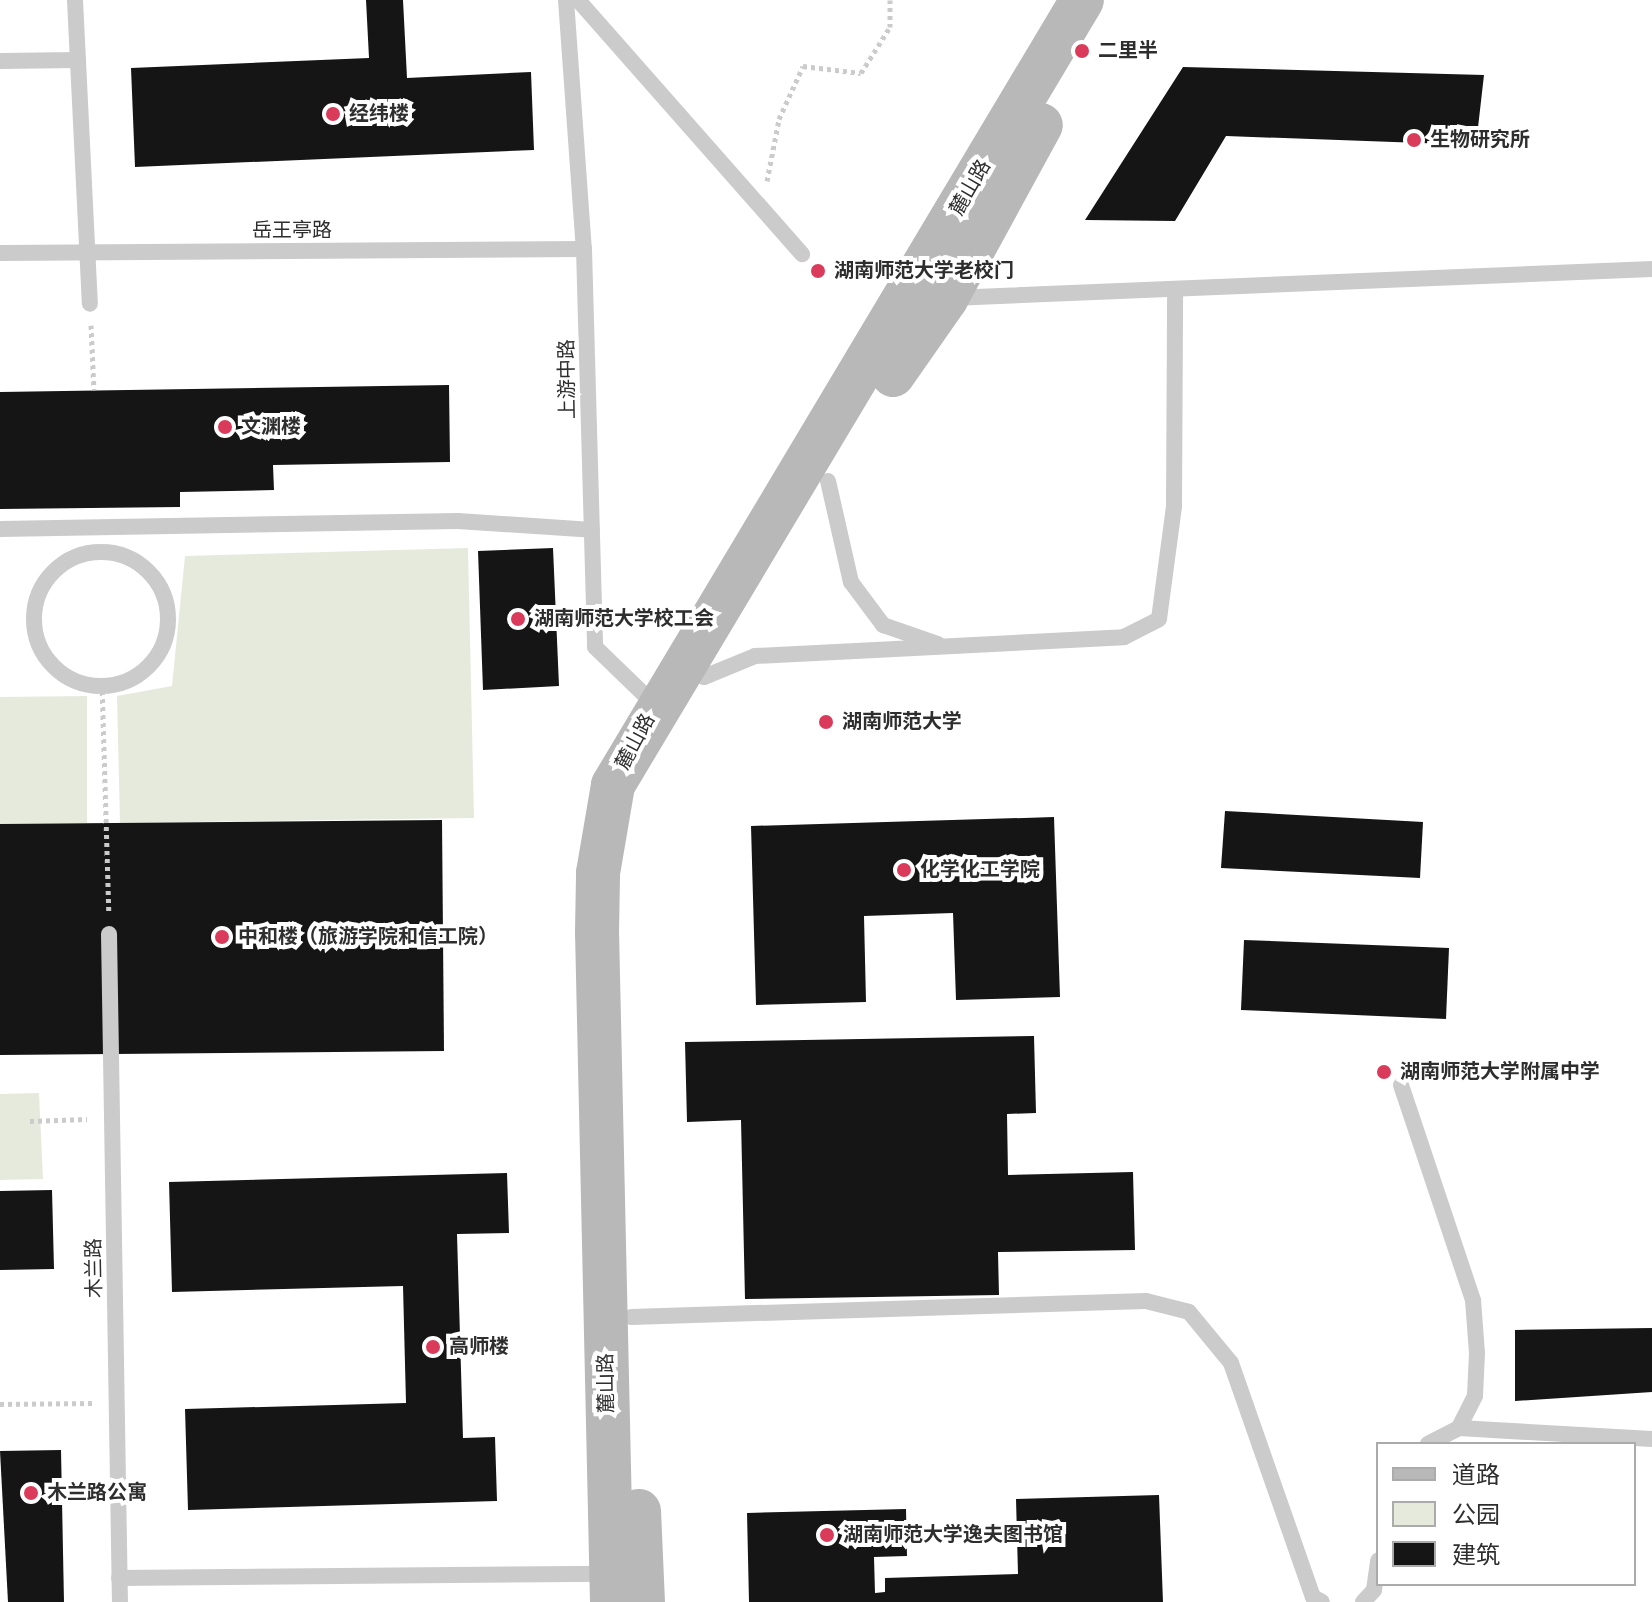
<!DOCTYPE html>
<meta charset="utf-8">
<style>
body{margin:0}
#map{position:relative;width:1652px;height:1602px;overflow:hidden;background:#fff;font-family:"Source Sans 3","Noto Sans SC",sans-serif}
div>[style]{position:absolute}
.green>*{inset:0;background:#e6eadd}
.building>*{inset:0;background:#151515}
.path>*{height:5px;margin-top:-2.5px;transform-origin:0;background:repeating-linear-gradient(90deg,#cbcbcb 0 4px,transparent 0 8px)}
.lane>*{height:16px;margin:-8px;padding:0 8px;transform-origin:8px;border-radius:8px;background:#cbcbcb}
.lane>.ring{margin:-8px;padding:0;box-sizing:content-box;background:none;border:16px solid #cbcbcb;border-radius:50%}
.secondary>*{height:44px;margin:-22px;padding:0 22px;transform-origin:22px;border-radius:22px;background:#b8b8b8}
.dots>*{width:22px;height:22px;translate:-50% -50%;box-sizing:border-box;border:4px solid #fff;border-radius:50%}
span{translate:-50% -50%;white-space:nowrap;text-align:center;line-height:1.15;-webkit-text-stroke:8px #fff;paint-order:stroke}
.poi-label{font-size:20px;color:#2e2e2e;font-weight:700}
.left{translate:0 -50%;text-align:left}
.street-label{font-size:20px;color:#2e2e2e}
.legend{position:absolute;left:1376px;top:1442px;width:260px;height:144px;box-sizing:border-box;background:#fff;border:2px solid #ababab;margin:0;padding:10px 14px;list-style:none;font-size:24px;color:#2e2e2e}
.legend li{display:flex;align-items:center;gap:16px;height:40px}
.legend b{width:40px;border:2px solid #ababab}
</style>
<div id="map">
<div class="green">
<div style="clip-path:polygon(468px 548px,474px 818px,120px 823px,117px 696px,172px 686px,185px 556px)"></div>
<div style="clip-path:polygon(87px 696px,87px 823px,0 824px,0 697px)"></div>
<div style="clip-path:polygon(39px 1093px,43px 1179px,0 1180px,0 1094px)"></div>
</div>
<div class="building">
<div style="clip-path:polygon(366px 0,403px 0,407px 78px,531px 72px,534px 150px,135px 167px,131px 68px,369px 58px)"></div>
<div style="clip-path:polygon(1183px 67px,1484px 75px,1476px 145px,1226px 136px,1175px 221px,1085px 220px)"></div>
<div style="clip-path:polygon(449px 385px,450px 462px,273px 465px,274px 490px,180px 492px,180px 507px,0 509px,0 392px)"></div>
<div style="clip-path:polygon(553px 548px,559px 686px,483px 690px,478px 551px)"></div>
<div style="clip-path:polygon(1225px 811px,1423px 822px,1420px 878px,1221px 868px)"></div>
<div style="clip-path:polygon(1054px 817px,1060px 997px,956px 1000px,953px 913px,864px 916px,866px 1002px,756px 1005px,751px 826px)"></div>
<div style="clip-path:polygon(442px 820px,444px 1051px,0 1055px,0 824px)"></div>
<div style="clip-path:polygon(1244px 940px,1449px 948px,1446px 1019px,1241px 1010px)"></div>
<div style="clip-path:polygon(1034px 1036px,1036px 1113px,1007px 1114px,1008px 1175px,1133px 1172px,1135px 1250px,998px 1252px,999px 1295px,745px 1299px,741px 1120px,687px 1122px,685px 1042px)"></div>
<div style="clip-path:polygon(507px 1173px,509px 1233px,457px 1234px,463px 1438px,495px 1437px,497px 1501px,188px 1510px,185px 1409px,406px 1403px,403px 1286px,172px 1292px,169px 1182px)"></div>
<div style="clip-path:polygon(52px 1190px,54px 1269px,0 1270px,0 1191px)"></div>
<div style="clip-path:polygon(1652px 1328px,1652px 1392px,1515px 1401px,1515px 1330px)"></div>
<div style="clip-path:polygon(61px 1450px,64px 1602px,8px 1602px,0 1451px)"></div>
<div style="clip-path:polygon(1159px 1495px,1163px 1602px,749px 1602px,747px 1513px,906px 1509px,907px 1556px,874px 1557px,875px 1593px,885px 1592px,885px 1578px,1018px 1574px,1016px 1499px)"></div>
</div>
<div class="path">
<div style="left:767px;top:181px;width:63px;rotate:-79deg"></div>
<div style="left:779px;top:119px;width:58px;rotate:-65.6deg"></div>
<div style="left:803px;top:66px;width:58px;rotate:6.9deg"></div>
<div style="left:861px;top:73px;width:54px;rotate:-57.8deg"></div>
<div style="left:890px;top:27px;width:27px;rotate:-90deg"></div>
<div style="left:91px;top:325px;width:65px;rotate:87.4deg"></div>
<div style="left:102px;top:683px;width:230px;rotate:88.3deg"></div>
<div style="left:30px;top:1121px;width:57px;rotate:-2deg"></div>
<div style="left:0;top:1404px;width:95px;rotate:-0.6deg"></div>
</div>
<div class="lane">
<div style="left:75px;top:0;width:304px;rotate:87.2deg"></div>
<div style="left:566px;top:0;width:250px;rotate:85.9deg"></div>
<div style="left:584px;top:249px;width:398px;rotate:88.4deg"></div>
<div style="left:595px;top:647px;width:86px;rotate:44.1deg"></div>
<div style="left:578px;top:0;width:339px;rotate:48.6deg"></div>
<div style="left:0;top:61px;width:78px;rotate:-0.7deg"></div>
<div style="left:0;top:253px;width:584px;rotate:-0.39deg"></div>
<div style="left:952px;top:298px;width:701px;rotate:-2.37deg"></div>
<div style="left:828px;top:481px;width:104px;rotate:77.2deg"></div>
<div style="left:851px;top:582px;width:54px;rotate:53.3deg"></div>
<div style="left:883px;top:625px;width:58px;rotate:19.1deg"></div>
<div style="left:0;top:529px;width:458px;rotate:-1deg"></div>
<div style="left:458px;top:521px;width:134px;rotate:3.8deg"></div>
<div class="ring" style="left:34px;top:552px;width:118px;height:118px"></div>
<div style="left:704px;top:677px;width:55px;rotate:-22.4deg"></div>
<div style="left:755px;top:656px;width:369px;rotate:-2.9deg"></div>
<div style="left:1124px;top:637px;width:39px;rotate:-27deg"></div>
<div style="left:1159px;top:619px;width:114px;rotate:-82.4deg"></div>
<div style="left:1174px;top:506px;width:217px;rotate:-89.7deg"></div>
<div style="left:109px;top:934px;width:668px;rotate:89.06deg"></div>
<div style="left:1401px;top:1085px;width:227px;rotate:71.5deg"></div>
<div style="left:1473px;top:1300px;width:53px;rotate:85.7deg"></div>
<div style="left:1477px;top:1353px;width:43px;rotate:92.7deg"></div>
<div style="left:1475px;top:1396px;width:36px;rotate:117deg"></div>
<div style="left:1459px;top:1428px;width:35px;rotate:153deg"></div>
<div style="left:631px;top:1317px;width:515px;rotate:-1.78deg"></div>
<div style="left:1146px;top:1301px;width:44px;rotate:14.3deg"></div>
<div style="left:1189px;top:1312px;width:66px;rotate:50.5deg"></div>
<div style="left:1231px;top:1363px;width:248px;rotate:70.7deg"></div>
<div style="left:1313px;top:1597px;width:10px;rotate:29deg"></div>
<div style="left:1459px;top:1428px;width:193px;rotate:3.3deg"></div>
<div style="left:119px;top:1578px;width:491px;rotate:-0.5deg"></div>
<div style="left:1363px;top:1602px;width:16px;rotate:-47deg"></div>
<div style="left:1374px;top:1590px;width:30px;rotate:-82deg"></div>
</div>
<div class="secondary">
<div style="left:893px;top:375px;width:93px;rotate:-55.1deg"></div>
<div style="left:946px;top:299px;width:198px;rotate:-61.4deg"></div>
<div style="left:639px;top:1511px;width:91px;rotate:87.5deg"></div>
<div style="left:612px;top:1602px;width:669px;rotate:-91.28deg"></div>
<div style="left:597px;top:933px;width:60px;rotate:-89deg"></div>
<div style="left:598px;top:873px;width:89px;rotate:-80.3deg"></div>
<div style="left:613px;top:785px;width:914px;rotate:-59.14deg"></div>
</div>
<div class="dots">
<div style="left:1082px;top:51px;background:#da3b5a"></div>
<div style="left:333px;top:114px;background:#da3b5a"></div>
<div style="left:1414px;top:140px;background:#da3b5a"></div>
<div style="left:818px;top:271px;background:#da3b5a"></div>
<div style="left:225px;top:427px;background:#da3b5a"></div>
<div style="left:518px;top:619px;background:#da3b5a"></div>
<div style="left:826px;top:722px;background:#da3b5a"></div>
<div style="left:904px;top:870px;background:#da3b5a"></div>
<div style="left:222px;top:937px;background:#da3b5a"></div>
<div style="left:1384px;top:1072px;background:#da3b5a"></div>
<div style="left:433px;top:1347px;background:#da3b5a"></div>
<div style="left:31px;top:1493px;background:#da3b5a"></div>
<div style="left:827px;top:1535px;background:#da3b5a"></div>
</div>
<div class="poi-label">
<span class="left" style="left:1098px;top:51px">二里半</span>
<span class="left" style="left:349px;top:114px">经纬楼</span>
<span class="left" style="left:1430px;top:140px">生物研究所</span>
<span class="left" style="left:834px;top:271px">湖南师范大学老校门</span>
<span class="left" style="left:241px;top:427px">文渊楼</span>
<span class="left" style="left:534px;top:619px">湖南师范大学校工会</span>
<span class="left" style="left:842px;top:722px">湖南师范大学</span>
<span class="left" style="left:920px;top:870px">化学化工学院</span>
<span class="left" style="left:238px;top:937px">中和楼（旅游学院和信工院）</span>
<span class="left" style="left:1400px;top:1072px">湖南师范大学附属中学</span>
<span class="left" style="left:449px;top:1347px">高师楼</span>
<span class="left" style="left:47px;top:1493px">木兰路公寓</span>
<span class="left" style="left:843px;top:1535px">湖南师范大学逸夫图书馆</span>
</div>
<div class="street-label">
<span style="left:971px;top:188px;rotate:-60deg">麓山路</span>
<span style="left:292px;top:231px">岳王亭路</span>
<span style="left:568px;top:379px;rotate:-91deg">上游中路</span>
<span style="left:636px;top:742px;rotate:-62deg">麓山路</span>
<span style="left:95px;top:1268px;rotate:-91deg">木兰路</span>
<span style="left:607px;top:1383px;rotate:-91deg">麓山路</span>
</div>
<ul class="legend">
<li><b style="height:10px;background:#b8b8b8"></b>道路</li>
<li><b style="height:22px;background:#e6eadd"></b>公园</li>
<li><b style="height:22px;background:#151515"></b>建筑</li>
</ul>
</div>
